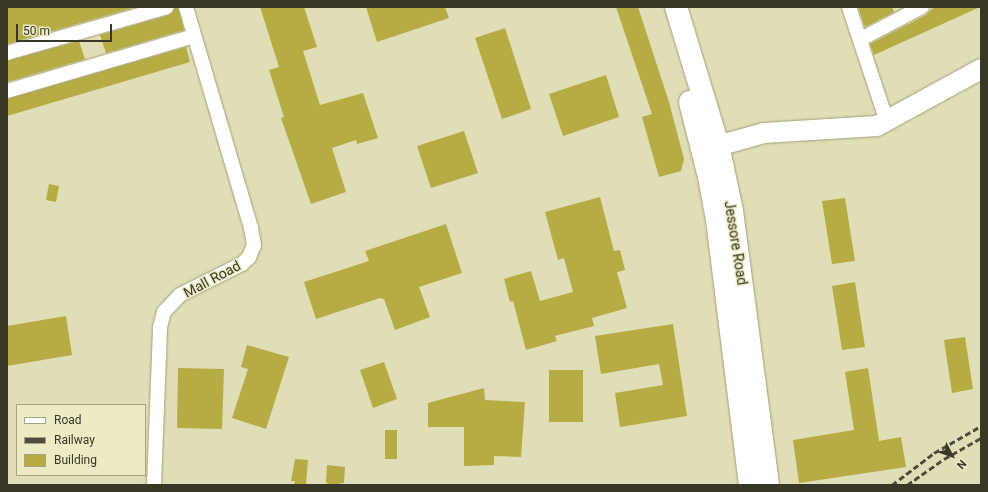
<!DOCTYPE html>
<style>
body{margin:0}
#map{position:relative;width:988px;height:492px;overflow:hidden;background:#e0deb6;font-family:Roboto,sans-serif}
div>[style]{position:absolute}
.building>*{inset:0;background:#b5ac43}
.roads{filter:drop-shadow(0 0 1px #a2a07a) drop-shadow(0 0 1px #a2a07a)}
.street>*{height:14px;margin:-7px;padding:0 7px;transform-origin:7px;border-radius:7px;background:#fff}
.secondary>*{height:20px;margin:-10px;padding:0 10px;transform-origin:10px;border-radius:10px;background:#fff}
.primary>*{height:22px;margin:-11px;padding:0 11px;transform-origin:11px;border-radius:11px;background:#fff}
.rail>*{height:3px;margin-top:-1.5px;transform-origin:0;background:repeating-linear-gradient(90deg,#4e4d3a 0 6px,transparent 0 9px)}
span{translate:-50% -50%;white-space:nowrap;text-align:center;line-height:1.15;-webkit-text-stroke:3px #edebc3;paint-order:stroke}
.street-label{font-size:14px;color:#383728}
.frame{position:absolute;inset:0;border:8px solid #383728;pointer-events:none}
.legend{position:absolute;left:16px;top:404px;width:130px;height:72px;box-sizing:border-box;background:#edebc3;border:1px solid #a5a385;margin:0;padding:5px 7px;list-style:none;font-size:12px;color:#383728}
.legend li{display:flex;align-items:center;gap:8px;height:20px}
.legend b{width:20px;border:1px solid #a5a385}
.north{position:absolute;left:932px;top:436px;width:40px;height:40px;-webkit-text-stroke:3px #edebc3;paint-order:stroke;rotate:131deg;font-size:11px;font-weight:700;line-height:16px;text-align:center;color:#383728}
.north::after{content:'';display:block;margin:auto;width:14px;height:18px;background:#383728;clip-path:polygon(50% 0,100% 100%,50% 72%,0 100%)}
.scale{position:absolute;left:16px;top:24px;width:96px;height:18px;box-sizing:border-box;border:2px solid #383728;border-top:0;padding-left:5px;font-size:12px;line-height:14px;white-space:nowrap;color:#383728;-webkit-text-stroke:3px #edebc3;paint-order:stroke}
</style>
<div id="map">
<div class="building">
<div style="clip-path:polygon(7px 7px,136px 7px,7px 44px)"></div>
<div style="clip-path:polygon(175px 7px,178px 7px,184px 30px,106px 53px,100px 35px,169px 15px)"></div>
<div style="clip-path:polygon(260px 7px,304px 7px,317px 47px,303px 51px,320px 105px,363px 93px,378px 138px,357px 144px,356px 140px,332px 148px,346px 192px,311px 204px,281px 118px,284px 117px,269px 70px,279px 67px)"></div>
<div style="clip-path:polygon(366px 7px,445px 7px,449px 18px,377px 42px)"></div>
<div style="clip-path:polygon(616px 7px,638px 7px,669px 102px,684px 159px,681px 171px,659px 177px,642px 117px,652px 114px)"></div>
<div style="clip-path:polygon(858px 7px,892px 7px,894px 12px,865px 27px)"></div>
<div style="clip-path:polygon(934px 7px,980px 7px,874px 55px,870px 44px,926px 15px)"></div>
<div style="clip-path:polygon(505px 28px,531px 109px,502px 119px,475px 38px)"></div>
<div style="clip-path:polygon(79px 41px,85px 59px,7px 82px,7px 61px)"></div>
<div style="clip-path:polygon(186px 47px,190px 62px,7px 116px,7px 99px)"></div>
<div style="clip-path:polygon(606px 75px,619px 117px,563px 136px,549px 94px)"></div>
<div style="clip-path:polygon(464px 131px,478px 173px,431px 188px,417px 146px)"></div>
<div style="clip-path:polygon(49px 184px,59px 186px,56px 202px,46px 200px)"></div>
<div style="clip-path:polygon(600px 197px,614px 251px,620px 250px,625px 270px,617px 272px,627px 308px,592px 318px,594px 326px,555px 336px,557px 341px,526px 350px,513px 301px,510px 302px,504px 279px,531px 271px,540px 301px,573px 292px,564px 258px,558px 260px,545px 212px)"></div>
<div style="clip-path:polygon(845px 198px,855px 261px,832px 264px,822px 201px)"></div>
<div style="clip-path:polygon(446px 224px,462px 273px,419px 287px,430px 317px,395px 330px,384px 299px,380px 298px,316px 319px,304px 282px,369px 261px,365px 251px)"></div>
<div style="clip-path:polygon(855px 282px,865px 347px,842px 350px,832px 286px)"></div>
<div style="clip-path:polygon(66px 316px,72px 355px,7px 366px,7px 326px)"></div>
<div style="clip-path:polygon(673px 324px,687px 416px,620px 427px,615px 393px,663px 385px,659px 364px,601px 374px,595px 336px)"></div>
<div style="clip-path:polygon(965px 337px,973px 389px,952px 393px,944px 340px)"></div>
<div style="clip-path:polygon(247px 345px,289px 357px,266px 429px,232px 418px,248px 369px,241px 367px)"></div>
<div style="clip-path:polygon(384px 362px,397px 399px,373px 408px,360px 370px)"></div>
<div style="clip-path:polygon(178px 368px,224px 369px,222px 429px,177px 428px)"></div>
<div style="clip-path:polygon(868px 368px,879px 441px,901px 437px,906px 467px,799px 483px,793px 440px,854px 430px,845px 372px)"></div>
<div style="clip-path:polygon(549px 370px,583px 370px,583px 422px,549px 422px)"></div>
<div style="clip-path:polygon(484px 388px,485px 400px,525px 402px,521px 457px,494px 456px,494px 465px,464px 466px,464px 427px,428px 427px,428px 403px)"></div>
<div style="clip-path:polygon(385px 430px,397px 430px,397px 459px,385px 459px)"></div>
<div style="clip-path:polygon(295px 459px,308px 460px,306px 485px,294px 485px,295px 481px,291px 481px)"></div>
<div style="clip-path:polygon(327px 465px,345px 467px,344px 483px,329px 485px,326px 482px)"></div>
</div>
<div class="roads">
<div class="street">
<div style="left:849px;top:7px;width:121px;rotate:71.7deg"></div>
<div style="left:861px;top:39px;width:69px;rotate:-27.7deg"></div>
<div style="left:7px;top:53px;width:166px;rotate:-16deg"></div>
<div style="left:7px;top:91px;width:195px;rotate:-16.4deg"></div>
<div style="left:154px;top:485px;width:158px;rotate:-87.8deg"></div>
<div style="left:160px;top:327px;width:16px;rotate:-75deg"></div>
<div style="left:164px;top:312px;width:23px;rotate:-47deg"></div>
<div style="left:180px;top:295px;width:69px;rotate:-26.6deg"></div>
<div style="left:242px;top:264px;width:10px;rotate:-45deg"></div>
<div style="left:249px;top:257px;width:13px;rotate:-67deg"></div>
<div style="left:254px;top:245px;width:17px;rotate:-100deg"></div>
<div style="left:251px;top:228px;width:230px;rotate:-106.4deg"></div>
</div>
<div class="secondary">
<div style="left:703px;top:150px;width:63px;rotate:-15.6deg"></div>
<div style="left:764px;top:133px;width:113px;rotate:-3.5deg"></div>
<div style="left:877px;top:126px;width:119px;rotate:-28.7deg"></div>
</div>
<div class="primary">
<div style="left:676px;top:7px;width:144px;rotate:73.1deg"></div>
<div style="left:718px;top:145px;width:67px;rotate:78deg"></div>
<div style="left:732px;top:211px;width:276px;rotate:82.5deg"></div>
<div style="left:690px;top:102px;width:77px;rotate:75.8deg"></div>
<div style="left:709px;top:177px;width:44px;rotate:79.5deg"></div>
<div style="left:717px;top:220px;width:267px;rotate:82.9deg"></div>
</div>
</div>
<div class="rail">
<div style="left:892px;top:485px;width:53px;rotate:-37.3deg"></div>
<div style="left:934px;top:453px;width:54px;rotate:-29.9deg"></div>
<div style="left:907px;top:485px;width:45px;rotate:-35.1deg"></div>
<div style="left:944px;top:459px;width:43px;rotate:-29.6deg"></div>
</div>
<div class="street-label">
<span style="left:736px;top:243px;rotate:81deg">Jessore Road</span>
<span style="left:212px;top:279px;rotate:-28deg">Mall Road</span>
</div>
<div class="frame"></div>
<ul class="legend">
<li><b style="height:5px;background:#fff"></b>Road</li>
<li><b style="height:5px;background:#4e4d3a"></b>Railway</li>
<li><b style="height:11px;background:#b5ac43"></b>Building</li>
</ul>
<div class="north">N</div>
<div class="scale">50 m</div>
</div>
